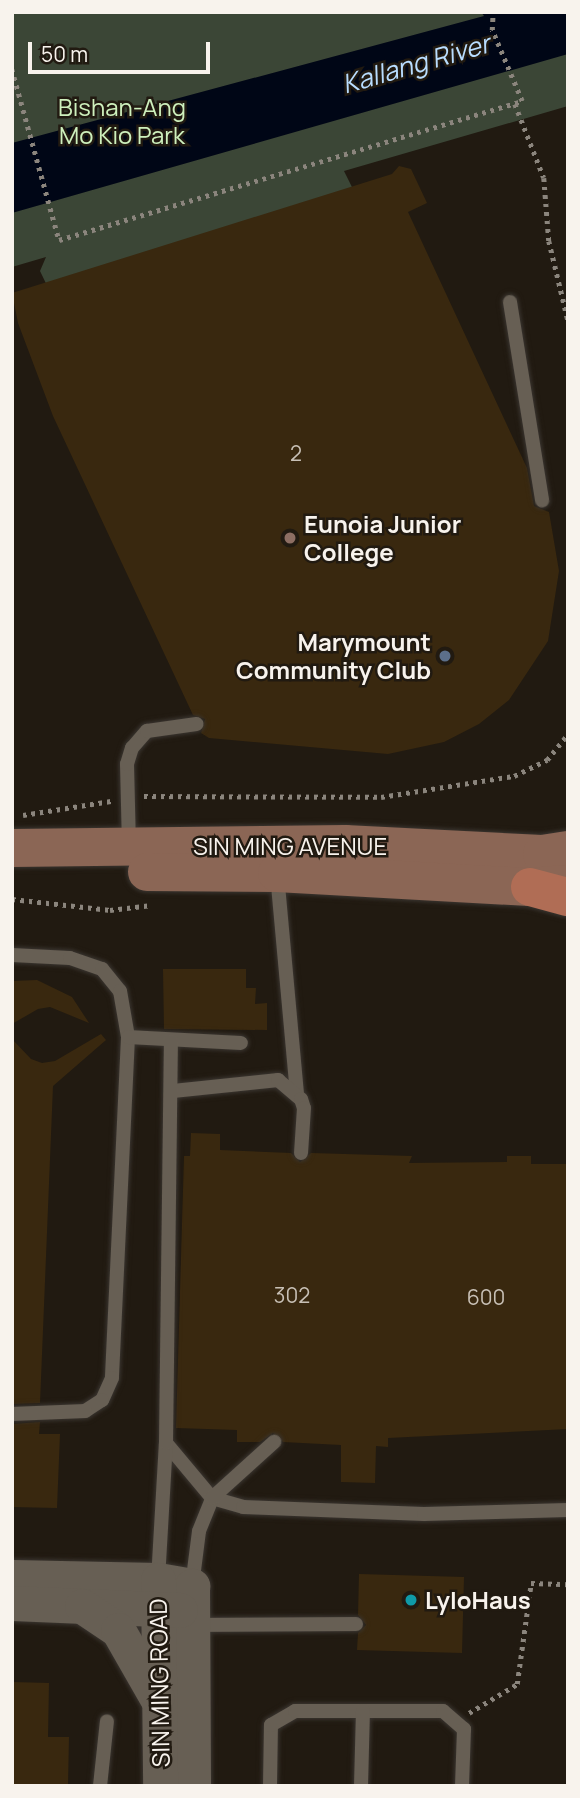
<!DOCTYPE html>
<style>
body{margin:0}
#map{position:relative;width:580px;height:1798px;overflow:hidden;background:#211a11;font-family:Manrope,sans-serif}
div>[style]{position:absolute}
.green>*{inset:0;background:#3b4636}
.water>*{inset:0;background:#000616}
.building>*{inset:0;background:#39280f}
.path>*{height:4.5px;margin-top:-2.25px;transform-origin:0;background:repeating-linear-gradient(90deg,#8b857d 0 3.5px,transparent 0 8.5px)}
.roads{filter:drop-shadow(0 0 2px #3a3530) drop-shadow(0 0 2px #3a3530)}
.service>*{height:14px;margin:-7px;padding:0 7px;transform-origin:7px;border-radius:7px;background:#675f54}
.tertiary>*{height:35px;margin:-17.5px;padding:0 17.5px;transform-origin:17.5px;border-radius:17.5px;background:#675f54}
.secondary>*{height:38px;margin:-19px;padding:0 19px;transform-origin:19px;border-radius:19px;background:#8b6655}
.primary>*{height:38px;margin:-19px;padding:0 19px;transform-origin:19px;border-radius:19px;background:#b06d55}
.dots>*{width:19px;height:19px;translate:-50% -50%;box-sizing:border-box;border:4px solid #211a11;border-radius:50%}
span{translate:-50% -50%;white-space:nowrap;text-align:center;line-height:1.15;-webkit-text-stroke:5px #211a11;paint-order:stroke}
.number-label{font-size:21px;color:#c8c0b6}
.number-label span{-webkit-text-stroke-width:0}
.park-label{font-size:24px;color:#cef0bd}
.poi-label{font-size:24px;color:#f8f3ed;font-weight:700}
.left{translate:0 -50%;text-align:left}
.right{translate:-100% -50%;text-align:right}
.street-label{font-size:24px;color:#f8f3ed}
.water-label{font-size:26px;color:#b9ddff;font-style:italic}
.frame{position:absolute;inset:0;border:14px solid #f8f3ed;pointer-events:none}
.scale{position:absolute;left:28px;top:42px;width:182px;height:32px;box-sizing:border-box;border:4px solid #f8f3ed;border-top:0;padding-left:9px;font-size:21px;line-height:24px;white-space:nowrap;color:#f8f3ed;-webkit-text-stroke:5px #211a11;paint-order:stroke}
</style>
<div id="map">
<div class="green">
<div style="clip-path:polygon(12px 12px,568px 12px,568px 106px,344px 171px,530px 545px,248px 704px,40px 271px,46px 257px,12px 267px)"></div>
</div>
<div class="water">
<div style="clip-path:polygon(481px 12px,568px 12px,568px 54px,12px 213px,12px 143px,484px 16px)"></div>
</div>
<div class="building">
<div style="clip-path:polygon(399px 166px,411px 169px,427px 203px,408px 212px,527px 468px,534px 506px,549px 512px,559px 571px,548px 641px,509px 700px,479px 724px,444px 742px,388px 754px,209px 738px,201px 733px,205px 719px,193px 715px,53px 416px,18px 323px,12px 293px,392px 174px)"></div>
<div style="clip-path:polygon(163px 969px,246px 969px,246px 988px,256px 988px,255px 1004px,267px 1003px,267px 1030px,164px 1029px)"></div>
<div style="clip-path:polygon(37px 980px,72px 997px,89px 1023px,50px 1007px,38px 1009px,12px 1024px,12px 981px)"></div>
<div style="clip-path:polygon(101px 1034px,106px 1040px,53px 1086px,40px 1403px,12px 1404px,12px 1039px,31px 1059px,42px 1063px,55px 1061px)"></div>
<div style="clip-path:polygon(191px 1133px,220px 1134px,220px 1150px,291px 1153px,300px 1162px,311px 1153px,412px 1156px,409px 1163px,507px 1162px,507px 1156px,531px 1156px,531px 1164px,568px 1164px,568px 1429px,388px 1438px,388px 1447px,376px 1446px,375px 1483px,341px 1482px,341px 1445px,283px 1442px,273px 1433px,260px 1442px,237px 1442px,237px 1430px,176px 1428px,184px 1156px,190px 1156px)"></div>
<div style="clip-path:polygon(40px 1422px,39px 1434px,60px 1434px,57px 1508px,12px 1507px,12px 1424px)"></div>
<div style="clip-path:polygon(359px 1574px,464px 1577px,462px 1653px,357px 1650px,358px 1633px,366px 1625px,358px 1615px)"></div>
<div style="clip-path:polygon(12px 1682px,49px 1683px,48px 1737px,69px 1737px,68px 1786px,12px 1786px)"></div>
</div>
<div class="path">
<div style="left:12px;top:69px;width:177px;rotate:74.6deg"></div>
<div style="left:59px;top:240px;width:483px;rotate:-16.7deg"></div>
<div style="left:522px;top:101px;width:77px;rotate:-112.9deg"></div>
<div style="left:492px;top:30px;width:18px;rotate:-87deg"></div>
<div style="left:515px;top:104px;width:79px;rotate:68.6deg"></div>
<div style="left:544px;top:178px;width:63px;rotate:85.5deg"></div>
<div style="left:549px;top:241px;width:81px;rotate:76.5deg"></div>
<div style="left:144px;top:796px;width:237px;rotate:0.2deg"></div>
<div style="left:381px;top:797px;width:135px;rotate:-9deg"></div>
<div style="left:514px;top:776px;width:37px;rotate:-26deg"></div>
<div style="left:547px;top:760px;width:33px;rotate:-51deg"></div>
<div style="left:23px;top:815px;width:89px;rotate:-9deg"></div>
<div style="left:12px;top:899px;width:99px;rotate:6.4deg"></div>
<div style="left:110px;top:910px;width:42px;rotate:-6.8deg"></div>
<div style="left:469px;top:1713px;width:56px;rotate:-31.1deg"></div>
<div style="left:517px;top:1684px;width:102px;rotate:-82.1deg"></div>
<div style="left:531px;top:1583px;width:37px;rotate:2deg"></div>
</div>
<div class="roads">
<div class="service">
<div style="left:510px;top:302px;width:201px;rotate:80.8deg"></div>
<div style="left:129px;top:846px;width:82px;rotate:-91.4deg"></div>
<div style="left:127px;top:764px;width:17px;rotate:-73deg"></div>
<div style="left:132px;top:748px;width:23px;rotate:-49deg"></div>
<div style="left:147px;top:731px;width:50px;rotate:-8deg"></div>
<div style="left:277px;top:874px;width:222px;rotate:84.8deg"></div>
<div style="left:12px;top:955px;width:58px;rotate:3deg"></div>
<div style="left:70px;top:958px;width:34px;rotate:19deg"></div>
<div style="left:102px;top:969px;width:28px;rotate:51deg"></div>
<div style="left:120px;top:991px;width:47px;rotate:80.1deg"></div>
<div style="left:128px;top:1037px;width:341px;rotate:92.7deg"></div>
<div style="left:112px;top:1378px;width:24px;rotate:114deg"></div>
<div style="left:102px;top:1400px;width:20px;rotate:147deg"></div>
<div style="left:85px;top:1411px;width:73px;rotate:177.6deg"></div>
<div style="left:128px;top:1037px;width:113px;rotate:3deg"></div>
<div style="left:173px;top:1091px;width:106px;rotate:-6deg"></div>
<div style="left:278px;top:1080px;width:30px;rotate:40deg"></div>
<div style="left:301px;top:1099px;width:9px;rotate:72deg"></div>
<div style="left:304px;top:1108px;width:45px;rotate:93.8deg"></div>
<div style="left:166px;top:1443px;width:72px;rotate:50.1deg"></div>
<div style="left:212px;top:1498px;width:32px;rotate:16deg"></div>
<div style="left:243px;top:1507px;width:181px;rotate:2.2deg"></div>
<div style="left:424px;top:1514px;width:144px;rotate:-1.6deg"></div>
<div style="left:158px;top:1580px;width:137px;rotate:-86.7deg"></div>
<div style="left:166px;top:1443px;width:402px;rotate:-89.3deg"></div>
<div style="left:192px;top:1586px;width:55px;rotate:-82.7deg"></div>
<div style="left:199px;top:1531px;width:35px;rotate:-68deg"></div>
<div style="left:212px;top:1498px;width:84px;rotate:-42.1deg"></div>
<div style="left:191px;top:1625px;width:165px;rotate:-0.3deg"></div>
<div style="left:100px;top:1786px;width:65px;rotate:-83.9deg"></div>
<div style="left:270px;top:1786px;width:61px;rotate:-89.1deg"></div>
<div style="left:271px;top:1725px;width:28px;rotate:-30deg"></div>
<div style="left:295px;top:1711px;width:148px"></div>
<div style="left:443px;top:1711px;width:28px;rotate:41deg"></div>
<div style="left:464px;top:1729px;width:57px;rotate:92deg"></div>
<div style="left:361px;top:1786px;width:75px;rotate:-88.5deg"></div>
</div>
<div class="tertiary">
<div style="left:12px;top:1577px;width:146px;rotate:1.2deg"></div>
<div style="left:158px;top:1580px;width:35px;rotate:10deg"></div>
<div style="left:192px;top:1586px;width:200px;rotate:89.7deg"></div>
<div style="left:158px;top:1580px;width:206px;rotate:89.4deg"></div>
<div style="left:12px;top:1603px;width:168px;rotate:2.4deg"></div>
<div style="left:82px;top:1606px;width:43px;rotate:33.7deg"></div>
<div style="left:118px;top:1630px;width:78px;rotate:60.2deg"></div>
</div>
<div class="secondary">
<div style="left:12px;top:848px;width:333px;rotate:-0.7deg"></div>
<div style="left:345px;top:844px;width:197px;rotate:2.9deg"></div>
<div style="left:542px;top:854px;width:26px;rotate:-9deg"></div>
<div style="left:147px;top:872px;width:130px;rotate:0.4deg"></div>
<div style="left:277px;top:873px;width:253px;rotate:3.2deg"></div>
<div style="left:530px;top:887px;width:32px;rotate:-5deg"></div>
</div>
<div class="primary">
<div style="left:530px;top:887px;width:39px;rotate:15deg"></div>
</div>
</div>
<div class="dots">
<div style="left:290px;top:538px;background:#8d6e63"></div>
<div style="left:445px;top:656px;background:#5c6f8a"></div>
<div style="left:411px;top:1600px;background:#0f9aa8"></div>
</div>
<div class="number-label">
<span style="left:296px;top:453px">2</span>
<span style="left:292px;top:1295px">302</span>
<span style="left:486px;top:1297px">600</span>
</div>
<div class="park-label">
<span style="left:122px;top:121px">Bishan-Ang<br>Mo Kio Park</span>
</div>
<div class="poi-label">
<span class="left" style="left:304px;top:538px">Eunoia Junior<br>College</span>
<span class="right" style="left:431px;top:656px">Marymount<br>Community Club</span>
<span class="left" style="left:425px;top:1600px">LyloHaus</span>
</div>
<div class="street-label">
<span style="left:290px;top:846px">SIN MING AVENUE</span>
<span style="left:159px;top:1683px;rotate:-91deg">SIN MING ROAD</span>
</div>
<div class="water-label">
<span style="left:416px;top:64px;rotate:-16deg">Kallang River</span>
</div>
<div class="frame"></div>
<div class="scale">50 m</div>
</div>
